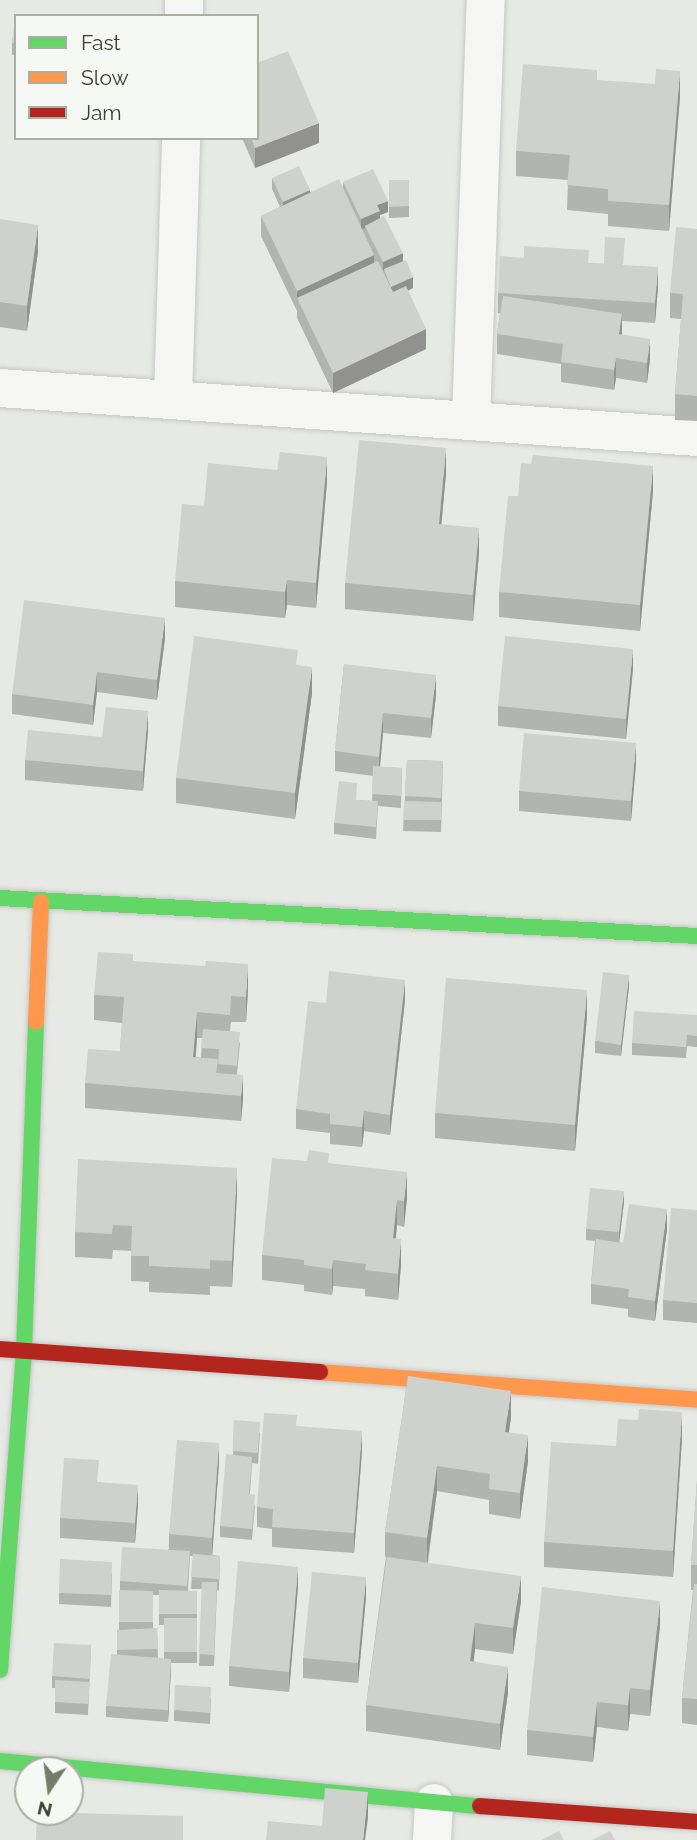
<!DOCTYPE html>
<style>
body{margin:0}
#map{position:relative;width:697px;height:1840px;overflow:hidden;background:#e7e9e5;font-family:Raleway,sans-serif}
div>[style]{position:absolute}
.roads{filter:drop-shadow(0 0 2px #c5c7c3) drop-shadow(0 0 2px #c5c7c3)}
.street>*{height:38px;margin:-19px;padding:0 19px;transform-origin:19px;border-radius:19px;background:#f5f6f4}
.fast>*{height:16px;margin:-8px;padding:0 8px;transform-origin:8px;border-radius:8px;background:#63d668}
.slow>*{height:16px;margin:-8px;padding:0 8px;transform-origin:8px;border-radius:8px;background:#ff974d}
.jam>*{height:16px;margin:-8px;padding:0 8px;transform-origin:8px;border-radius:8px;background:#b3261e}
.wall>*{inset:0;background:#b2b4b0}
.shaded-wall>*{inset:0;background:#919290}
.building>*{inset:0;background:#cfd1cd}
span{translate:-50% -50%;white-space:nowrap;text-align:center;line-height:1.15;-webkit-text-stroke:7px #f6f8f3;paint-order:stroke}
.legend{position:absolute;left:14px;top:14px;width:245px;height:126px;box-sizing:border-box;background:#f6f8f3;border:2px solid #aaafa3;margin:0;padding:9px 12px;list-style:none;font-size:21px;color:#38422b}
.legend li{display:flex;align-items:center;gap:14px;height:35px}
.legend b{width:35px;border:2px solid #aaafa3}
.north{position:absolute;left:14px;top:1756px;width:70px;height:70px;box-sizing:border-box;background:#f6f8f3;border:2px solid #aaafa3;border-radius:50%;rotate:193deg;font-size:19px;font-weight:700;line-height:28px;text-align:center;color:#38422b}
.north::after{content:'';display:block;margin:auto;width:24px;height:32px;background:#757c6c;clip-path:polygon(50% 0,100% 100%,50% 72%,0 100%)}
</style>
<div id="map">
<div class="roads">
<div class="street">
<div style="left:184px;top:16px;width:16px;rotate:-90deg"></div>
<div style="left:0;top:388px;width:699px;rotate:4.02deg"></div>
<div style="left:173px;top:398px;width:260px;rotate:-88.2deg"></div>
<div style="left:471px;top:420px;width:420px;rotate:-88deg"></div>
<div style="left:432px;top:1840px;width:37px;rotate:-87deg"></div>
</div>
<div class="fast">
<div style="left:0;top:898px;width:698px;rotate:3.12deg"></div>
<div style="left:0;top:1670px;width:321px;rotate:-85.7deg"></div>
<div style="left:24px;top:1350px;width:328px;rotate:-87.9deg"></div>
<div style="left:0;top:1761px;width:482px;rotate:5.4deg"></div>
</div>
<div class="slow">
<div style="left:36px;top:1022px;width:120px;rotate:-87.6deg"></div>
<div style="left:320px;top:1372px;width:378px;rotate:4.2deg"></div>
</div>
<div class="jam">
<div style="left:0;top:1349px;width:321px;rotate:4.1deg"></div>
<div style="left:480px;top:1806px;width:218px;rotate:4.2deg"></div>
</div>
</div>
<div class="wall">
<div style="clip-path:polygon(16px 19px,16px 55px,12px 55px,12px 43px)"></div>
<div style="clip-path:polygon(597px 80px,680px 97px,669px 231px,608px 226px,608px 214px,567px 210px,568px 180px,516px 176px,516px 151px)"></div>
<div style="clip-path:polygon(242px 138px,257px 138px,319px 143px,255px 168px)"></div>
<div style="clip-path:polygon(272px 178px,310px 192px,343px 189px,343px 182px,388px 212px,380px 215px,380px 218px,403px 261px,413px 288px,408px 291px,426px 349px,333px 393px,297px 318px,297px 311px,261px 236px,261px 216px,280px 207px,272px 189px)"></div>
<div style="clip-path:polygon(389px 180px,409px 180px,409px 217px,389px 218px)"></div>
<div style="clip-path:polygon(0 219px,38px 251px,27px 331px,0 327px)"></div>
<div style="clip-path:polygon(697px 229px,697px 421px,675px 420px,675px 394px,681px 319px,670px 318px,670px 293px)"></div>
<div style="clip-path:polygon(589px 263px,624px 265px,658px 287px,655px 323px,622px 321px,622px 335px,650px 359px,647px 383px,616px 378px,614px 390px,561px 382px,561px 364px,497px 354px,497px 334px,500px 313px,498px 313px,498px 293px)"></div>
<div style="clip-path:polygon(446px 474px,441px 524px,479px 553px,473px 621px,345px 609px,345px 583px)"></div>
<div style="clip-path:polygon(327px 482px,316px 608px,287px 605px,285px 618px,175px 607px,175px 581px,204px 506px)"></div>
<div style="clip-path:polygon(653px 491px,640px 631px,499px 617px,499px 592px,518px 496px)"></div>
<div style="clip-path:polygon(165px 638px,157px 700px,97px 692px,93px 725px,12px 714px,12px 694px)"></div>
<div style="clip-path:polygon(344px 664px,436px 695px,431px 738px,383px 733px,380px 767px,402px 768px,401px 808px,378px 806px,376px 839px,334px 834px,334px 823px,356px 800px,372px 801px,373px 776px,335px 771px,335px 751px)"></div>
<div style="clip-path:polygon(298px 665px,312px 693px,295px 819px,176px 803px,176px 778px)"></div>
<div style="clip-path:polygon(633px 669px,626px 739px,498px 726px,498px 706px)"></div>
<div style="clip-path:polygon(148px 731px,143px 791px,25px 780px,25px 760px,102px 737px)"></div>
<div style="clip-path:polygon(407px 760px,443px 761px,441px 832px,403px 831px)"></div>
<div style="clip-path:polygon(636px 763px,631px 821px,519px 811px,519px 791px)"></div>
<div style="clip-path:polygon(evenodd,133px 961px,248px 990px,246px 1022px,231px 1022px,230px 1031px,240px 1043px,237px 1074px,243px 1100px,241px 1121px,85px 1108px,85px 1083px,120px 1051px,122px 1023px,94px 1020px,94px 995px,133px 961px,197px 1038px,202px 1038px,201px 1058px,196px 1057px,197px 1038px)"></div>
<div style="clip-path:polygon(629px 986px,621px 1056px,595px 1053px,595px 1041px)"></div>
<div style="clip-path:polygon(405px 1000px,390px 1135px,364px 1131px,362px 1147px,330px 1144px,330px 1133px,296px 1129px,296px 1109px,326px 1003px)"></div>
<div style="clip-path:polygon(697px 1015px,697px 1047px,687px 1046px,686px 1058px,632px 1055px,632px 1043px)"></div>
<div style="clip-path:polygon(587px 1016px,575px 1151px,435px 1138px,435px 1113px)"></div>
<div style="clip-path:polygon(329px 1164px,407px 1198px,404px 1227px,397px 1225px,396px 1238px,401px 1265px,398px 1300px,365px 1296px,365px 1289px,333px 1286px,332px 1295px,304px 1291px,304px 1285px,262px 1280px,262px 1255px)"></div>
<div style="clip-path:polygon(237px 1194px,232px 1287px,210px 1286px,210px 1295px,149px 1292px,149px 1282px,131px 1281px,131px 1251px,113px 1250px,112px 1259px,75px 1257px,75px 1232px)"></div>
<div style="clip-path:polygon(624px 1202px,619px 1242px,623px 1243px,667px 1229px,655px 1321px,628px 1317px,628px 1309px,591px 1304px,591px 1284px,595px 1241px,586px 1240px,586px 1229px)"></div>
<div style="clip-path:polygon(697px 1210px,697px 1323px,663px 1320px,663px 1300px)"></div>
<div style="clip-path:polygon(408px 1376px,511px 1417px,509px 1432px,528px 1461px,520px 1519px,489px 1514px,489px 1500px,437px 1491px,428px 1563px,521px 1601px,513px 1654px,475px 1649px,474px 1661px,508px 1692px,500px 1750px,366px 1731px,366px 1705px,386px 1557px,385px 1557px,385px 1532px)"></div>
<div style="clip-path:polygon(234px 1420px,260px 1433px,258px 1464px,252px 1463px,250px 1494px,255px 1506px,252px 1540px,220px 1537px,220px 1526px,233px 1455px)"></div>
<div style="clip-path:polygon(297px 1426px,362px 1451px,354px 1553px,272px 1547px,272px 1529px,257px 1527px,257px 1507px)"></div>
<div style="clip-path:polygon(682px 1438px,673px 1577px,544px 1567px,544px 1542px,616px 1446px)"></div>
<div style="clip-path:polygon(evenodd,219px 1463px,212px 1555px,220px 1556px,219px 1591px,217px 1590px,214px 1666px,199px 1666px,202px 1589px,191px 1589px,193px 1556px,190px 1556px,188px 1591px,197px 1591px,197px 1663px,171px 1663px,168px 1722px,106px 1717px,106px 1706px,117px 1655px,117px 1630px,119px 1630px,119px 1590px,120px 1590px,120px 1581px,169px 1549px,169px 1534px,219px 1463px,153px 1595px,159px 1595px,159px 1625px,164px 1625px,164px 1659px,158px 1658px,157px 1628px,153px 1628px,153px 1595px)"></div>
<div style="clip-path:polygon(697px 1480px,697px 1725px,682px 1723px,682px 1698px,693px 1590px,691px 1590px,691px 1565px)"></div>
<div style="clip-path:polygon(99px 1482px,138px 1505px,135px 1543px,60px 1538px,60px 1518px)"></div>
<div style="clip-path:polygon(112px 1573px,111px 1607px,59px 1604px,59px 1593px)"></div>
<div style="clip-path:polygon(298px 1587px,289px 1692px,229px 1686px,229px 1666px)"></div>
<div style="clip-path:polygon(366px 1597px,358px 1683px,303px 1678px,303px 1658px)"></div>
<div style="clip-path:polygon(660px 1626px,650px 1716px,630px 1714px,628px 1731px,597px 1727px,593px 1762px,527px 1755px,527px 1730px)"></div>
<div style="clip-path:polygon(91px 1645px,88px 1715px,55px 1713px,55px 1688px,52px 1688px,52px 1676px)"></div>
<div style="clip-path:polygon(211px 1698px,210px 1724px,174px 1721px,174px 1710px)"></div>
</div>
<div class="shaded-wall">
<div style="clip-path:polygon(680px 71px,680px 97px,669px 231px,669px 205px)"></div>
<div style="clip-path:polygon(319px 123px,319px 143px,255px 168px,255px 148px)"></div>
<div style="clip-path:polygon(310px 190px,310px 201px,283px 213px,283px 202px)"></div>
<div style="clip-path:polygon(388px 201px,388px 212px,380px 215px,380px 222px,365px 226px,365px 228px,361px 230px,361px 219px,377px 205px)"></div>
<div style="clip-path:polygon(38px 225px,38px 251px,27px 331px,27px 306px)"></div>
<div style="clip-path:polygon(403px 253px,403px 264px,384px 269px,383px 273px,383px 262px)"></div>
<div style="clip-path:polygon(374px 255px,374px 275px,297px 298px,297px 311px,297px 291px)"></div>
<div style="clip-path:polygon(658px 267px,658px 287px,655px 323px,655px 303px)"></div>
<div style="clip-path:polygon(413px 277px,413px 288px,391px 298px,391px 287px)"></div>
<div style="clip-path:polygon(622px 314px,622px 334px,619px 354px,619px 334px)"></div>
<div style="clip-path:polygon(426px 329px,426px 349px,333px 393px,333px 373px)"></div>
<div style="clip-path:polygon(650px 339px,650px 359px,647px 383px,647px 363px)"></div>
<div style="clip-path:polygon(616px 358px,616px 378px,614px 390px,614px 370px)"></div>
<div style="clip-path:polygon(446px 448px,446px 474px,439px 550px,439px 524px)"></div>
<div style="clip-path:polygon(327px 457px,327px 482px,316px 608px,316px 583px)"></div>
<div style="clip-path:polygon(653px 466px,653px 491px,640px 631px,640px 605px)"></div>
<div style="clip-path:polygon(479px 528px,479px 553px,473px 621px,473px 595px)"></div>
<div style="clip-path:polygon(287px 580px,287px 605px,285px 618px,285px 592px)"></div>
<div style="clip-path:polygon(165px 618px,165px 638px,157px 700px,157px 680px)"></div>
<div style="clip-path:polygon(633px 649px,633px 669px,626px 739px,626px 719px)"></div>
<div style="clip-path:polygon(312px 667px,312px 693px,295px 819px,295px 793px)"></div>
<div style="clip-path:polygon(97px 672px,97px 692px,93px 725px,93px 705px)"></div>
<div style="clip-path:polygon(436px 675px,436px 695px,431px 738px,431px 718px)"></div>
<div style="clip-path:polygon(148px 711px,148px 731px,143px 791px,143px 771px)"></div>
<div style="clip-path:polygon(383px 713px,383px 733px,379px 777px,379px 757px)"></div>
<div style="clip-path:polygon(636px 743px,636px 763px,631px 821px,631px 801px)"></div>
<div style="clip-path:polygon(248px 964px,248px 990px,246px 1022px,246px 997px)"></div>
<div style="clip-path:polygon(629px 975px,629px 986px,621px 1056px,621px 1045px)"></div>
<div style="clip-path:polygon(405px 980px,405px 1000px,390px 1135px,390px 1115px)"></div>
<div style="clip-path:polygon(587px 990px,587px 1016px,575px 1151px,575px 1125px)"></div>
<div style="clip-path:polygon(197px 1012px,197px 1038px,193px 1083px,193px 1057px)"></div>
<div style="clip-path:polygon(243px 1075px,243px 1100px,241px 1121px,241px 1096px)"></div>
<div style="clip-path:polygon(364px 1111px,364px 1131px,362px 1147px,362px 1127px)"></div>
<div style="clip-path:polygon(237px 1168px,237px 1194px,232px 1287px,232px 1261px)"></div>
<div style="clip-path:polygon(407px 1172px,407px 1198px,404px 1227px,404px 1201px)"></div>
<div style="clip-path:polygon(624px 1191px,624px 1202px,619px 1243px,619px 1232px)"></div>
<div style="clip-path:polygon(397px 1200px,397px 1225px,393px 1264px,393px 1238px)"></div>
<div style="clip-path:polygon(667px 1209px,667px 1229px,655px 1321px,655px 1301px)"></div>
<div style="clip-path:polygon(401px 1239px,401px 1265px,398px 1300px,398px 1274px)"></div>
<div style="clip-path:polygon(333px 1260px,333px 1286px,332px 1295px,332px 1269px)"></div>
<div style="clip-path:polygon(511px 1391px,511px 1417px,505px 1458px,505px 1432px)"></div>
<div style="clip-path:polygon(682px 1412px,682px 1438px,673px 1577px,673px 1551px)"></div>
<div style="clip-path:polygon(362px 1431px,362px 1451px,354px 1553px,354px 1533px)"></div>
<div style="clip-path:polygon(528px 1435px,528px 1461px,520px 1519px,520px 1493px)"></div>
<div style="clip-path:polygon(219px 1443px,219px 1463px,212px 1558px,212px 1538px)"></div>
<div style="clip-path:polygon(437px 1466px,437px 1491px,427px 1563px,427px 1538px)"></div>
<div style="clip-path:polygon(138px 1485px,138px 1505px,135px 1543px,135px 1523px)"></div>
<div style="clip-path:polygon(298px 1567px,298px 1587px,289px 1692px,289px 1672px)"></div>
<div style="clip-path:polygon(521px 1576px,521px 1601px,513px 1654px,513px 1628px)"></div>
<div style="clip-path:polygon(366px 1577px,366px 1597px,358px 1683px,358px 1663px)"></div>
<div style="clip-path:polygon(660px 1601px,660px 1626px,650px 1716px,650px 1690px)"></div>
<div style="clip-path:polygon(475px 1623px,475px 1649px,470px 1686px,470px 1661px)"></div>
<div style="clip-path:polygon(171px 1659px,171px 1670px,168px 1722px,168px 1710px)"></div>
<div style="clip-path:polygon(508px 1667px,508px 1692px,500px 1750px,500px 1724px)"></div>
<div style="clip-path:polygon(630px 1688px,630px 1714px,628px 1731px,628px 1705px)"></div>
<div style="clip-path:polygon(597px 1702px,597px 1727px,593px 1762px,593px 1737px)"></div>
<div style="clip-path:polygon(368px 1792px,368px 1818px,365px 1840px,363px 1840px)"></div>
</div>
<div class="building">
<div style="clip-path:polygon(15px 19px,16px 19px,16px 44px,12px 43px)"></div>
<div style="clip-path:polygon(288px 51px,319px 123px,255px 148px,251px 138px,257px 138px,257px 63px)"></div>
<div style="clip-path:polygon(523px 64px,597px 70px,597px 80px,655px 84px,656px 69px,680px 71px,669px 205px,608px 201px,608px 189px,567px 185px,570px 155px,516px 151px)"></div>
<div style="clip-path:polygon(299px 166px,310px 190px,283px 202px,272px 178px)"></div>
<div style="clip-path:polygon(373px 169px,388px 201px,377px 205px,380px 211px,361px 219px,343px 182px)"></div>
<div style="clip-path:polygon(339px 179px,374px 255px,297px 291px,261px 216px)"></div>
<div style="clip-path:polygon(389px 180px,409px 180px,409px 206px,389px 207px)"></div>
<div style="clip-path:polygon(384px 216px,403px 253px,383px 262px,365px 226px)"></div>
<div style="clip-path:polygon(0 219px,38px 225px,27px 306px,0 302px)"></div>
<div style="clip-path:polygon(676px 227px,697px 229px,697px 396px,675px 394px,683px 294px,670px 293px)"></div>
<div style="clip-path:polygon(605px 237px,625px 238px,623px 265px,658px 267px,655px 303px,498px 293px,500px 256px,524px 258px,524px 246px,589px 250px,588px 263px,604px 264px)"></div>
<div style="clip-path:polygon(406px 260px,413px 277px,391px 287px,384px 269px)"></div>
<div style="clip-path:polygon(378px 261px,393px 292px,406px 286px,426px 329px,333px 373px,297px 298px)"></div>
<div style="clip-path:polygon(503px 296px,622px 314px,619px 334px,650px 339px,647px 363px,616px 358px,614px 370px,561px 362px,563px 344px,497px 334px)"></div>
<div style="clip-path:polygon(359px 440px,446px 448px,439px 524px,479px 528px,473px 595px,345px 583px)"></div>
<div style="clip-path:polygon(280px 452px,327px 457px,316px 583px,287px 580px,285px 592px,175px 581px,182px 504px,204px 506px,208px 463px,277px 470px)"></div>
<div style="clip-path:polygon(533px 455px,653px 466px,640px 605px,499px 592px,508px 496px,518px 496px,521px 463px,531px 464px)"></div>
<div style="clip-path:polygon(24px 600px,165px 618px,157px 680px,97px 672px,93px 705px,12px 694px)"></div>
<div style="clip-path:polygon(194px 636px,298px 650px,296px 665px,312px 667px,295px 793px,176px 778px)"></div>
<div style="clip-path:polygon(505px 636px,633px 649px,626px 719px,498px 706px)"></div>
<div style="clip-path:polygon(344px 664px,436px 675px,431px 718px,383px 713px,379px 757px,335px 751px)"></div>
<div style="clip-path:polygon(106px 707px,148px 711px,143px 771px,25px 760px,28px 730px,102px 737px)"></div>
<div style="clip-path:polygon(524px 733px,636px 743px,631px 801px,519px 791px)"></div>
<div style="clip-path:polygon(407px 760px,443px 761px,441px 798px,405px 796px)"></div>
<div style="clip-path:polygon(373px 766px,402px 768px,401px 796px,372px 794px)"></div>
<div style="clip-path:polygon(339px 781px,357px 783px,356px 800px,378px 801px,376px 827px,334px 823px)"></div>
<div style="clip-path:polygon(404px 801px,441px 802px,441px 820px,403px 820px)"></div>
<div style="clip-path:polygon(98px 952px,133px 954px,133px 961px,205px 966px,206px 961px,248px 964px,246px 997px,231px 996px,230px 1015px,197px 1012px,193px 1057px,218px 1059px,216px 1073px,243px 1075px,241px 1096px,85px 1083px,88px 1049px,120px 1051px,124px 997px,94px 995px)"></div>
<div style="clip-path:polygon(329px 971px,405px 980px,390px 1115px,364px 1111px,362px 1127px,330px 1124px,330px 1114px,296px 1109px,308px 1001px,326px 1003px)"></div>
<div style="clip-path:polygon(603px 972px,629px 975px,621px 1045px,595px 1041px)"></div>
<div style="clip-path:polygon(446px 978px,587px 990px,575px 1125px,435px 1113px)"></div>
<div style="clip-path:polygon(634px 1011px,697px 1015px,697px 1036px,687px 1035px,686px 1047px,632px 1043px)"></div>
<div style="clip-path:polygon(203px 1029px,240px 1032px,237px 1066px,218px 1064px,219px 1049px,201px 1048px)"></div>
<div style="clip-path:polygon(309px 1150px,329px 1153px,328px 1163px,407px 1172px,404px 1201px,397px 1200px,393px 1238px,401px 1239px,398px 1274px,365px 1270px,366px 1264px,333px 1260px,332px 1269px,304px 1265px,304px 1260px,262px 1255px,272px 1158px,307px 1161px)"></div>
<div style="clip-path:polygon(78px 1159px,237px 1168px,232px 1261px,210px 1260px,210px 1269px,149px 1266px,149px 1256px,131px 1256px,132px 1226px,113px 1225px,112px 1234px,75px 1232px)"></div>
<div style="clip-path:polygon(590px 1188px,624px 1191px,619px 1232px,586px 1229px)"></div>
<div style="clip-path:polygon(629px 1204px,667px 1209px,655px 1301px,628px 1297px,629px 1289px,591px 1284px,596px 1239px,623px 1243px)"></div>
<div style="clip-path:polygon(671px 1208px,697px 1210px,697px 1303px,663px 1300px)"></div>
<div style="clip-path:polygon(408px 1376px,511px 1391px,505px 1432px,528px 1435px,520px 1493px,489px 1489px,490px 1474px,437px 1466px,427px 1538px,385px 1532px)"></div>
<div style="clip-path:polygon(639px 1409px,682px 1412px,673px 1551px,544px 1542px,551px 1442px,616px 1446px,618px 1419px,638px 1420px)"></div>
<div style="clip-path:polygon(264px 1413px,297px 1415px,296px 1426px,362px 1431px,354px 1533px,272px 1527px,273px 1509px,257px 1507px)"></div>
<div style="clip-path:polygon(234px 1420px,260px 1422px,258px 1453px,233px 1451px)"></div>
<div style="clip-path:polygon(177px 1440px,219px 1443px,212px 1538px,169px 1534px)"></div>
<div style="clip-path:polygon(226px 1454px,252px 1457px,249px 1494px,255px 1495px,252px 1529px,220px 1526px)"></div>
<div style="clip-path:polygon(64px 1458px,99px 1460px,97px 1482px,138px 1485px,135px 1523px,60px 1518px)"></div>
<div style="clip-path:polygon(697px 1480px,697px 1565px,691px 1565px)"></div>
<div style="clip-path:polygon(122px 1547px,190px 1551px,187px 1586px,120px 1581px)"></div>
<div style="clip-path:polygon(193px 1554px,220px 1556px,219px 1579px,191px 1577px)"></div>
<div style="clip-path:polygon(387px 1557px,521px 1576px,513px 1628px,475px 1623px,470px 1661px,508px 1667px,500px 1724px,366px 1705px)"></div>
<div style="clip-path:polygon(60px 1559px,112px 1562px,111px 1595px,59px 1593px)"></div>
<div style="clip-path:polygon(238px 1561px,298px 1567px,289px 1672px,229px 1666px)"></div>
<div style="clip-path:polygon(312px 1572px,366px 1577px,358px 1663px,303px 1658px)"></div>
<div style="clip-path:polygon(202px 1582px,217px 1582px,214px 1655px,199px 1654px)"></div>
<div style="clip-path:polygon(694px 1584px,697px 1584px,697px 1699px,682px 1698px)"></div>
<div style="clip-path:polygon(542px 1587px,660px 1601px,650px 1690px,630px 1688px,628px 1705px,597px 1702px,593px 1737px,527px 1730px)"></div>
<div style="clip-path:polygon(119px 1590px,153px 1591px,153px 1622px,119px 1622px)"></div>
<div style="clip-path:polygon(159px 1590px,197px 1591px,197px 1614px,159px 1614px)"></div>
<div style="clip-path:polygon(164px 1618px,197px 1618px,197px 1652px,164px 1652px)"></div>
<div style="clip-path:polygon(157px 1628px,158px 1649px,117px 1650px,117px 1630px)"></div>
<div style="clip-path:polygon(54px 1643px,91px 1645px,90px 1679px,52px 1676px)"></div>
<div style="clip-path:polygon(111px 1654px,171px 1659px,168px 1710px,106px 1706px)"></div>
<div style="clip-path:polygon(55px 1680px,90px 1682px,88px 1704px,55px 1702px)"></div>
<div style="clip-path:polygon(175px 1685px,211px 1687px,210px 1713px,174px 1710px)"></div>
<div style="clip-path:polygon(325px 1788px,368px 1792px,363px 1840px,266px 1840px,268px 1821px,322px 1826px)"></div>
<div style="clip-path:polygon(37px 1812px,183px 1816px,183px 1840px,36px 1840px)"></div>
<div style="clip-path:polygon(559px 1831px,564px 1840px,541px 1840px)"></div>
<div style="clip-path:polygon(610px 1831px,615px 1840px,592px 1840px)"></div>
</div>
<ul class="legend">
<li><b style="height:9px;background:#63d668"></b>Fast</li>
<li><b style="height:9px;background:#ff974d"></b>Slow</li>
<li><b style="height:9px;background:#b3261e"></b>Jam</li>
</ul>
<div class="north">N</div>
</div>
